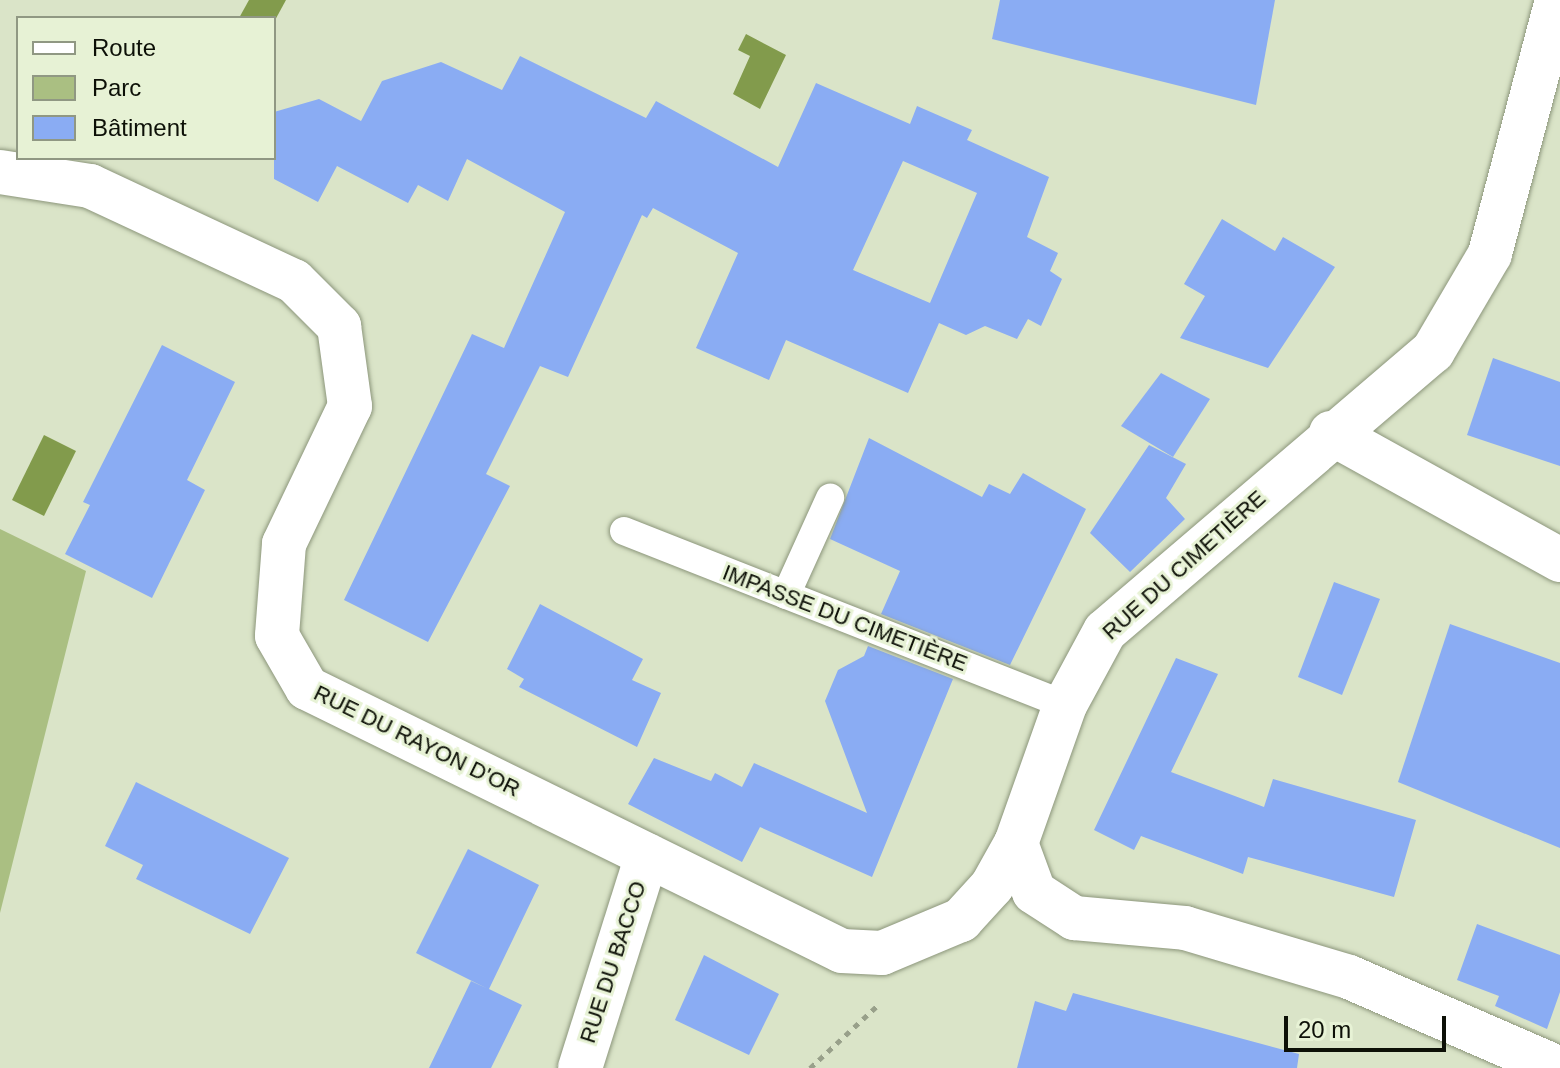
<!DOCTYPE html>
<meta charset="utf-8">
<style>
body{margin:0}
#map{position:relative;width:1560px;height:1068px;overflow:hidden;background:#dae4c8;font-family:Arial,sans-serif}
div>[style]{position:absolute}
.green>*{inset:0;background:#aabf82}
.water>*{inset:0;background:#829b4c}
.building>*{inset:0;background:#8aacf3}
.path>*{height:5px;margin-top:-2.5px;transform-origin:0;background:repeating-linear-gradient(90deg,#98a08a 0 6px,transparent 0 12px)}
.roads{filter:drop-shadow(0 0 2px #8c967b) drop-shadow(0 0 2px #8c967b)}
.service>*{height:28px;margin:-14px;padding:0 14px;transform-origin:14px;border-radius:14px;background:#fff}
.minor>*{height:44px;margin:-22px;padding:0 22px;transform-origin:22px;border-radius:22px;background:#fff}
span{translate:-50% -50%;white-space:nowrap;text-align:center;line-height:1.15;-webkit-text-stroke:6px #e7f2d5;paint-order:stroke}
.street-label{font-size:22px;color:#0d1007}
.legend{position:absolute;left:16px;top:16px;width:260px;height:144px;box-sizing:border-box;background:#e7f2d5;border:2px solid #909883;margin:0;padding:10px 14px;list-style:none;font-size:24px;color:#0d1007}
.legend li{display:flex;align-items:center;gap:16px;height:40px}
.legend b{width:40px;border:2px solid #909883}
.scale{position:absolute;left:1284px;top:1016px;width:162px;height:36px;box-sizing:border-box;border:4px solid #0d1007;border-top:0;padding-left:10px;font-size:24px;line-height:28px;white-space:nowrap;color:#0d1007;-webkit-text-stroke:6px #e7f2d5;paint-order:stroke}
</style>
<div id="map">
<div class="green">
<div style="clip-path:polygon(0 529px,86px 571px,0 913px)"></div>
</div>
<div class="water">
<div style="clip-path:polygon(249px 0,286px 0,274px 22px,239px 18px)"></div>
<div style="clip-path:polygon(746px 34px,786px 55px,760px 109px,733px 94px,750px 56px,738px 50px)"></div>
<div style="clip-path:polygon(44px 435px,76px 451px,44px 516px,12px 500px)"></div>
</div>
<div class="building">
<div style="clip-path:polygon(1000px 0,1275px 0,1256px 105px,992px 39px)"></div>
<div style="clip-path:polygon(evenodd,520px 56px,646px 118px,656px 101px,778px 167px,816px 83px,910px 124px,917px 106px,972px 130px,967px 140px,1049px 177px,1027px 237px,1058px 253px,1050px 271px,1062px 279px,1041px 326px,1028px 319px,1017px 339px,985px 326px,966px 335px,939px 323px,908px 393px,786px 340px,769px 380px,696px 348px,738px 253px,653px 208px,647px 218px,642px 215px,568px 377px,540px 366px,486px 474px,510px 486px,428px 642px,344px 600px,472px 334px,504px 348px,565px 212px,467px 159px,448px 201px,418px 185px,408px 203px,337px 166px,318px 202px,274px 179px,274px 112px,319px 99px,361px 121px,382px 81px,441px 62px,502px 90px,520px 56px,903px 161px,977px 193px,930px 303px,853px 270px,903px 161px)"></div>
<div style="clip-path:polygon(1222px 219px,1275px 251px,1283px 237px,1335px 267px,1268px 368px,1180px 338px,1205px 296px,1184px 284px)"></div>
<div style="clip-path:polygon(162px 345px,235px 382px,187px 480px,205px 490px,152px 598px,65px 554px,90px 505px,83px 502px)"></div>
<div style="clip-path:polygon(1493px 358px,1560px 382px,1560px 466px,1467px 435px)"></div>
<div style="clip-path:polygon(1161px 373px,1210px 399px,1173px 457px,1121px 426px)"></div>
<div style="clip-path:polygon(869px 438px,982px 497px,989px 484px,1010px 494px,1023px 473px,1086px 509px,1010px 665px,881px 614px,900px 571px,830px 539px)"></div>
<div style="clip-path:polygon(1149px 445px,1186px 464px,1166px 498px,1185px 519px,1130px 572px,1090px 533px)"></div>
<div style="clip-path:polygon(1334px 582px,1380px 599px,1342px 695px,1298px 677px)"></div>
<div style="clip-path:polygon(540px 604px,643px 659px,632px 680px,661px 693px,637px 747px,519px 687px,524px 679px,507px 669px)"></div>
<div style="clip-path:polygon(1450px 624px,1560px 663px,1560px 848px,1398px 782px)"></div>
<div style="clip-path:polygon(868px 646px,953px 679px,872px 877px,760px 827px,742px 862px,628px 804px,654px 758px,711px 781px,715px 773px,742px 787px,754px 763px,867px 813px,825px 701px,838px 670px,864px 656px)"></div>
<div style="clip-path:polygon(1176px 658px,1218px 674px,1171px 772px,1264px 807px,1273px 779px,1416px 820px,1394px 897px,1248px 857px,1243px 874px,1141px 836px,1134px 850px,1094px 830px)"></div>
<div style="clip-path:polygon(136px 782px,289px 858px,250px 934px,136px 879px,143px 865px,105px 846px)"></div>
<div style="clip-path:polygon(468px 849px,539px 885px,489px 989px,522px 1005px,491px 1068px,429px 1068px,471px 981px,486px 988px,416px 953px)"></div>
<div style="clip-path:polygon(1477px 924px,1560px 955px,1560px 992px,1547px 1029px,1495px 1006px,1499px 996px,1457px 980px)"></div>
<div style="clip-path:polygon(704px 955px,779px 994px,749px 1055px,675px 1020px)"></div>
<div style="clip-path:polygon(1073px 993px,1299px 1054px,1297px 1068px,1017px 1068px,1035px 1001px,1066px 1011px)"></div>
</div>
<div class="path">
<div style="left:810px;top:1068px;width:94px;rotate:-42.8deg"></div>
</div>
<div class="roads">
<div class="service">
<div style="left:624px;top:531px;width:474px;rotate:21.5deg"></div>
<div style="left:786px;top:595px;width:107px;rotate:-65.6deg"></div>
</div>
<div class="minor">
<div style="left:1557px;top:0;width:263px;rotate:104.8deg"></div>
<div style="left:1490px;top:254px;width:113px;rotate:120.4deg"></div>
<div style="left:1433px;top:351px;width:431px;rotate:139.5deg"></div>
<div style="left:1105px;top:631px;width:84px;rotate:118.4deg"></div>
<div style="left:1065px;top:705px;width:146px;rotate:109.5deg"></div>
<div style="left:1016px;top:843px;width:52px;rotate:69.8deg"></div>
<div style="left:1034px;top:892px;width:48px;rotate:33deg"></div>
<div style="left:1074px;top:918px;width:111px;rotate:5.1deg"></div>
<div style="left:1185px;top:928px;width:171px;rotate:16.6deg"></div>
<div style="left:1349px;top:977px;width:228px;rotate:23.5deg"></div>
<div style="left:0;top:172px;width:91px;rotate:8.8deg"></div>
<div style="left:90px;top:186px;width:225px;rotate:25deg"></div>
<div style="left:294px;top:281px;width:64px;rotate:45deg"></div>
<div style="left:339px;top:326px;width:81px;rotate:82.2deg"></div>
<div style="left:350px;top:406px;width:153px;rotate:115.6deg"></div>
<div style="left:284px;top:544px;width:92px;rotate:94.4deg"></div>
<div style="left:277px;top:636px;width:60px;rotate:60deg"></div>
<div style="left:307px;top:688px;width:596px;rotate:26.18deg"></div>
<div style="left:842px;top:951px;width:40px;rotate:2.9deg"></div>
<div style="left:882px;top:953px;width:86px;rotate:-22.7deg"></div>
<div style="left:961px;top:920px;width:46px;rotate:-47.6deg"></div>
<div style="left:992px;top:886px;width:49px;rotate:-60.8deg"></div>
<div style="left:1331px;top:433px;width:262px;rotate:29deg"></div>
<div style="left:580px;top:1068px;width:223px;rotate:-72.5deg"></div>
</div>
</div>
<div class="street-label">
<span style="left:1184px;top:565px;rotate:-42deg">RUE DU CIMETIÈRE</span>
<span style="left:845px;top:618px;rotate:21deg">IMPASSE DU CIMETIÈRE</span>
<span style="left:417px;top:741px;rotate:26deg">RUE DU RAYON D'OR</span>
<span style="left:613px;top:962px;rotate:-72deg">RUE DU BACCO</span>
</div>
<ul class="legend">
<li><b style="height:10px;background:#fff"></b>Route</li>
<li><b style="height:22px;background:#aabf82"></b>Parc</li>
<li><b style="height:22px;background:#8aacf3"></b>Bâtiment</li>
</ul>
<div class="scale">20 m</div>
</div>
